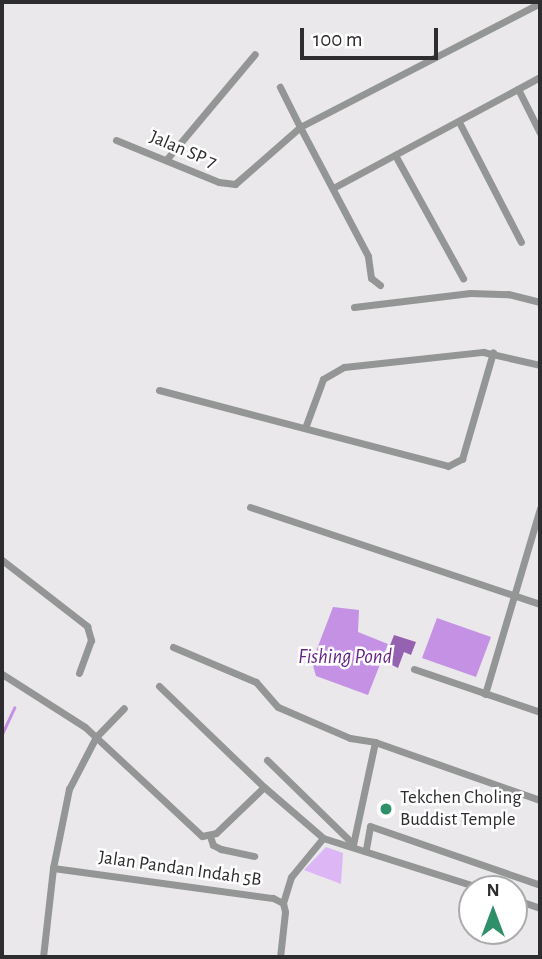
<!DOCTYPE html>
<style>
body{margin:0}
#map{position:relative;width:542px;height:959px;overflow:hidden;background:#eae8eb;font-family:"Alegreya Sans",sans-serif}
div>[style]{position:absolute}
.green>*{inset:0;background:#ddb7f5}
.water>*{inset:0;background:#c591e4}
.stream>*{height:2.5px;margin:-1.25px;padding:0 1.25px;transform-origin:1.25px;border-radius:1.25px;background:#c591e4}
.building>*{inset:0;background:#9562b2}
.minor>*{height:7px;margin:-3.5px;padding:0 3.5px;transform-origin:3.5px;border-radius:3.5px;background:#949695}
.dots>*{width:19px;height:19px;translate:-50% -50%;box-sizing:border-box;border:4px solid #fff;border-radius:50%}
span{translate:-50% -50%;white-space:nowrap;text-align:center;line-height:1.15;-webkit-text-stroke:5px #fff;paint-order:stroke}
.street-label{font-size:19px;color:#2d2c2e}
.poi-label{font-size:19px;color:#2d2c2e}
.left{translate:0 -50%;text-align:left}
.water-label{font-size:21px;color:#682688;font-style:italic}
.frame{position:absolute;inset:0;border:4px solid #2d2c2e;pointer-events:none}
.north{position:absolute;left:458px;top:875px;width:70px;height:70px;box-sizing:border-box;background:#fff;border:2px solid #ababab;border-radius:50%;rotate:0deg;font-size:19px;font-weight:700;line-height:28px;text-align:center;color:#2d2c2e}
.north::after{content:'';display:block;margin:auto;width:24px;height:32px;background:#2e8f68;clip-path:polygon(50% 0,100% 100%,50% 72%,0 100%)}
.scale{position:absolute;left:300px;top:28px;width:138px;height:32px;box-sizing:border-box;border:4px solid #2d2c2e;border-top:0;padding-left:9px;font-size:21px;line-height:24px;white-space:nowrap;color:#2d2c2e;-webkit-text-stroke:5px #fff;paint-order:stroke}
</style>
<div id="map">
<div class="green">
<div style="clip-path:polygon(326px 847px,343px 853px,341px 884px,304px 870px)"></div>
</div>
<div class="water">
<div style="clip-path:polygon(333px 607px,359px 610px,358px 632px,388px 644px,368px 695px,316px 676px,312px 662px)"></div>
<div style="clip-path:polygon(437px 618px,491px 637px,476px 677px,422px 658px)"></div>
</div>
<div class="stream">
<div style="left:2px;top:734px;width:29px;rotate:-65deg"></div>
</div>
<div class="building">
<div style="clip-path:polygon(394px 635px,416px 642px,411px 655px,404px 652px,398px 668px,384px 661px)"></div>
</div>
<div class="minor">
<div style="left:518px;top:89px;width:49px;rotate:63.4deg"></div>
<div style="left:459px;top:122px;width:135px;rotate:62.7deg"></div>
<div style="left:116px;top:140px;width:111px;rotate:22.2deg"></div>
<div style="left:219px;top:182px;width:16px;rotate:7deg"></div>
<div style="left:235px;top:184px;width:86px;rotate:-41.2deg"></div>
<div style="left:300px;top:127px;width:45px;rotate:-116.6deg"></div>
<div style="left:395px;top:155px;width:141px;rotate:61.1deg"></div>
<div style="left:166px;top:160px;width:138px;rotate:-50deg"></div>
<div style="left:333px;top:188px;width:235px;rotate:-28.2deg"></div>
<div style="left:380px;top:285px;width:11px;rotate:-142deg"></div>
<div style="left:371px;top:278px;width:22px;rotate:-98deg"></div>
<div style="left:368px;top:256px;width:146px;rotate:-117.8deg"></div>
<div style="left:300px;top:127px;width:270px;rotate:-27.3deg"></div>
<div style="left:354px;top:307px;width:117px;rotate:-6.9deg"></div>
<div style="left:470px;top:293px;width:38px;rotate:2deg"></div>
<div style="left:508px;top:294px;width:33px;rotate:14deg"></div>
<div style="left:159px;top:390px;width:299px;rotate:14.7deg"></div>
<div style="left:448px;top:466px;width:16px;rotate:-27deg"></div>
<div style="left:462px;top:459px;width:111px;rotate:-73.8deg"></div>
<div style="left:305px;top:428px;width:52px;rotate:-69.8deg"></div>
<div style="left:323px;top:379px;width:24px;rotate:-30deg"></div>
<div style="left:344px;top:367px;width:140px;rotate:-6.2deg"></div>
<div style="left:483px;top:352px;width:58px;rotate:12.8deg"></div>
<div style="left:250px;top:507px;width:306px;rotate:18.5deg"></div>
<div style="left:2px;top:560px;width:108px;rotate:37.8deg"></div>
<div style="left:87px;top:626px;width:15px;rotate:74deg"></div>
<div style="left:91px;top:640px;width:35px;rotate:110deg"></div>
<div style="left:173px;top:647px;width:90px;rotate:22.9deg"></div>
<div style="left:256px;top:682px;width:33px;rotate:49deg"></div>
<div style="left:278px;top:707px;width:78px;rotate:23.3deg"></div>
<div style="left:350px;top:738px;width:25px;rotate:9deg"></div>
<div style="left:375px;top:742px;width:105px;rotate:102.1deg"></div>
<div style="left:414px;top:669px;width:133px;rotate:18.8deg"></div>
<div style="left:2px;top:674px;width:98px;rotate:32.6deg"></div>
<div style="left:85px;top:727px;width:160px;rotate:43deg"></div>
<div style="left:202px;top:836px;width:14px;rotate:-12deg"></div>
<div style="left:216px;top:833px;width:66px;rotate:-43.8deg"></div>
<div style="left:264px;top:787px;width:78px;rotate:40.8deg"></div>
<div style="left:323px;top:838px;width:169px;rotate:17.6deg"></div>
<div style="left:159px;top:686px;width:146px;rotate:43.9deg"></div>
<div style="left:485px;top:694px;width:194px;rotate:-73.5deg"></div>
<div style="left:375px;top:742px;width:175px;rotate:19.4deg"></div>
<div style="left:267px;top:760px;width:120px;rotate:44.3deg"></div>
<div style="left:210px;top:836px;width:9px;rotate:72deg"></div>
<div style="left:213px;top:845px;width:9px;rotate:27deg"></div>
<div style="left:221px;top:849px;width:34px;rotate:12deg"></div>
<div style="left:366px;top:849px;width:23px;rotate:-80deg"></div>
<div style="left:370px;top:826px;width:180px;rotate:19.1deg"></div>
<div style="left:53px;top:868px;width:222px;rotate:7.8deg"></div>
<div style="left:273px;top:898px;width:11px;rotate:27deg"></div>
<div style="left:283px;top:903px;width:9px;rotate:77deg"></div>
<div style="left:285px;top:912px;width:45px;rotate:96.3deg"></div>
<div style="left:514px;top:899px;width:28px;rotate:19deg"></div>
<div style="left:283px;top:903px;width:27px;rotate:-73deg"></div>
<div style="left:291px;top:877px;width:50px;rotate:-50.6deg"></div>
<div style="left:43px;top:957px;width:90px;rotate:-83.6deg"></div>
<div style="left:53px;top:868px;width:81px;rotate:-78.6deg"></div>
<div style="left:69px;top:789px;width:59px;rotate:-62.6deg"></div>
<div style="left:96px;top:737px;width:40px;rotate:-46deg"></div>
</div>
<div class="dots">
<div style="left:386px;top:809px;background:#2e8f68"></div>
</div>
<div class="street-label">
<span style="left:183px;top:150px;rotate:23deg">Jalan SP 7</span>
<span style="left:180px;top:869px;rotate:8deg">Jalan Pandan Indah 5B</span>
</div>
<div class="poi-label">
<span class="left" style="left:400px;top:809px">Tekchen Choling<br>Buddist Temple</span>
</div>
<div class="water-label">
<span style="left:345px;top:657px">Fishing Pond</span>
</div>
<div class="frame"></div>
<div class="north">N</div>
<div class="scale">100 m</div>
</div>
